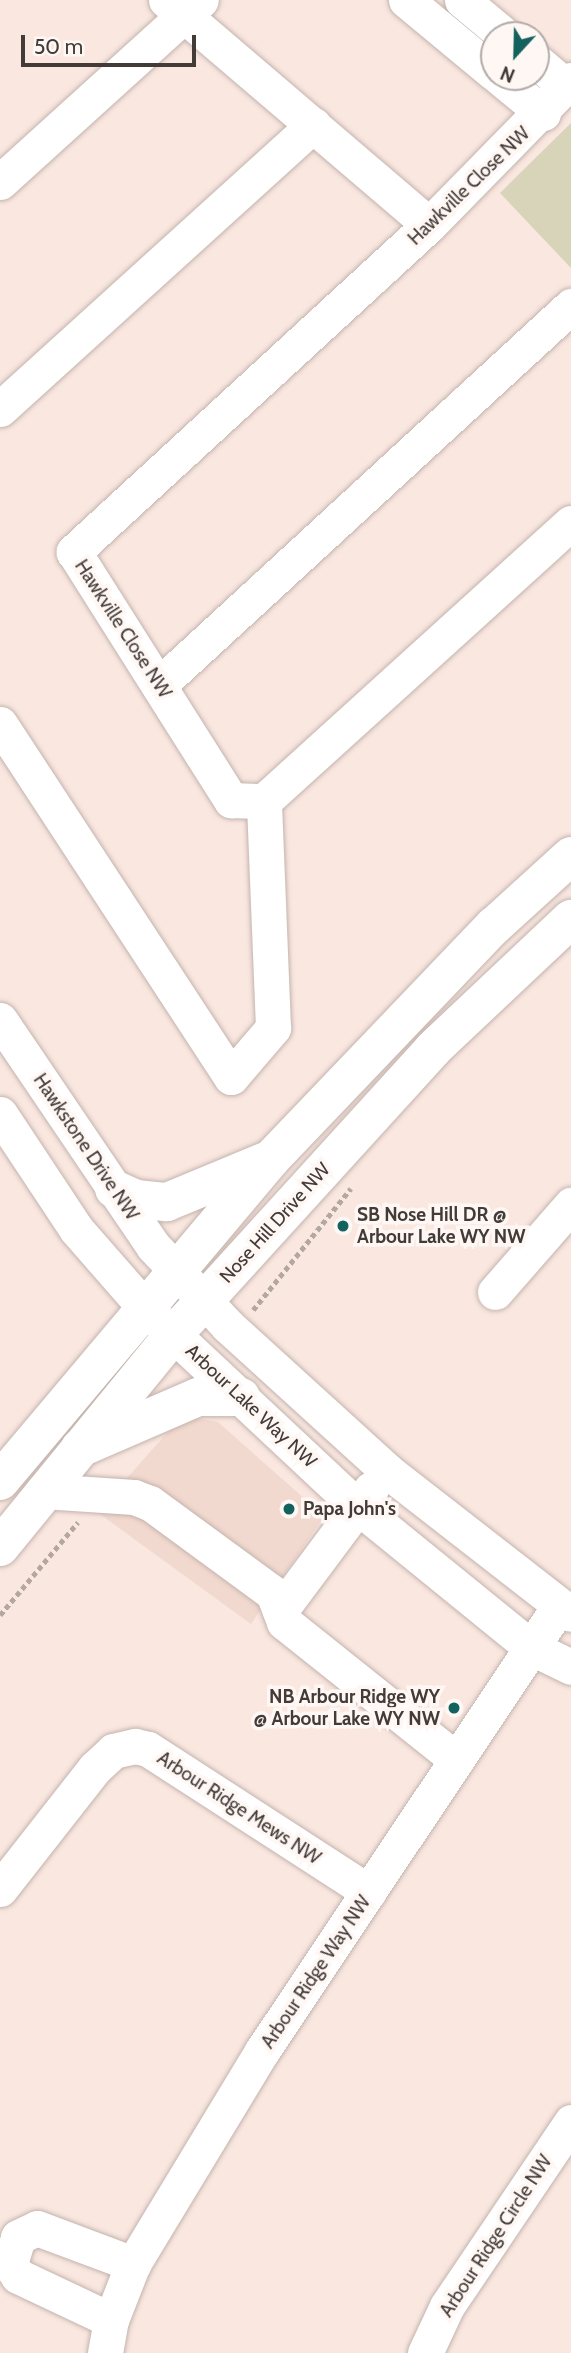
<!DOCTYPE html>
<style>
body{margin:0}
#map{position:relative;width:571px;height:2353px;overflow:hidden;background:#f9e7e0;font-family:Cabin,sans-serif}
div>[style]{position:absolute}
.built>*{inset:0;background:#f2d9cf}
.green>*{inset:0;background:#d7d4ba}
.path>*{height:4.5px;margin-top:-2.25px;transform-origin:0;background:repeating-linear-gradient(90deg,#b4a6a0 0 5px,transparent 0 8.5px)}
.roads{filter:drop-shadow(0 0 2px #c4b4ad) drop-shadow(0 0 2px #c4b4ad)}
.minor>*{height:35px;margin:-17.5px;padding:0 17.5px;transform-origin:17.5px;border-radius:17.5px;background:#fff}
.major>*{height:38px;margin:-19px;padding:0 19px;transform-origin:19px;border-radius:19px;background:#fff}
.dots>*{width:19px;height:19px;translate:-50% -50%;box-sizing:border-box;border:4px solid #fef7f4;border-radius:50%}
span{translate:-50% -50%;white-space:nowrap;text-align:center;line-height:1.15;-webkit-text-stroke:7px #fef7f4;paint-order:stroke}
.street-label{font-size:19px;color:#423b38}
.poi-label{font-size:19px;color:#423b38;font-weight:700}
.left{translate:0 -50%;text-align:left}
.right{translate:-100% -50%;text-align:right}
.north{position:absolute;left:480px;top:21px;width:70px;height:70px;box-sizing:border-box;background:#fef7f4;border:2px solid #b3aca9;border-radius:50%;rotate:202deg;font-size:19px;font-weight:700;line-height:28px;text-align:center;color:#423b38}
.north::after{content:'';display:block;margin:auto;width:24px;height:32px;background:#14625e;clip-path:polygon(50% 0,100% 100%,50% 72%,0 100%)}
.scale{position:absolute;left:21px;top:35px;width:175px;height:32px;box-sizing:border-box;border:4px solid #423b38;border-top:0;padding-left:9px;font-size:21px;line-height:24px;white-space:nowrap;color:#423b38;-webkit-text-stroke:5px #fef7f4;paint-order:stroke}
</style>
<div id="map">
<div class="built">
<div style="clip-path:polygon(196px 1418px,218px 1422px,324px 1516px,251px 1624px,97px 1512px,173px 1426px)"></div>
</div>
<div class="green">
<div style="clip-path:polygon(571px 123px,571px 268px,500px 193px)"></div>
</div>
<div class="path">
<div style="left:253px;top:1310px;width:156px;rotate:-51.2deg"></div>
<div style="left:0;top:1615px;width:121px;rotate:-50deg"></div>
</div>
<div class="roads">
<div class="minor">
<div style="left:166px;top:0;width:346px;rotate:40.5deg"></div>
<div style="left:406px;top:0;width:114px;rotate:39.7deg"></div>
<div style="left:462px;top:0;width:55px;rotate:39.8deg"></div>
<div style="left:536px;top:61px;width:39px;rotate:40deg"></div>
<div style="left:499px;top:77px;width:57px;rotate:39.3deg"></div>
<div style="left:571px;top:80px;width:203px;rotate:134.4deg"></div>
<div style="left:429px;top:225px;width:483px;rotate:137.4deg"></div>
<div style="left:74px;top:552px;width:294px;rotate:57.7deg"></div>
<div style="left:231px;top:800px;width:33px;rotate:2deg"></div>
<div style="left:264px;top:801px;width:414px;rotate:-42.2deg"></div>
<div style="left:0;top:182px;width:271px;rotate:-42.2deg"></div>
<div style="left:0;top:409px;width:423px;rotate:-42.2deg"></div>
<div style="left:159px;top:685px;width:560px;rotate:-42.61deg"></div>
<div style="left:0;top:724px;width:422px;rotate:56.8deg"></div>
<div style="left:231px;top:1077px;width:65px;rotate:-49.4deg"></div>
<div style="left:273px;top:1028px;width:227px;rotate:-92.3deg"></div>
<div style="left:0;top:1020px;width:273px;rotate:55.9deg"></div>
<div style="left:153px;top:1246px;width:110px;rotate:46.8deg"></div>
<div style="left:228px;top:1326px;width:214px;rotate:42.3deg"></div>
<div style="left:386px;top:1470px;width:234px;rotate:37.9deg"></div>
<div style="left:0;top:1114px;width:138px;rotate:56.5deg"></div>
<div style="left:76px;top:1229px;width:103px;rotate:48.9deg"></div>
<div style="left:144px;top:1307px;width:291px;rotate:43.1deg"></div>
<div style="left:357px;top:1506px;width:225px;rotate:39.1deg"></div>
<div style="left:532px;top:1648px;width:43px;rotate:26deg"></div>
<div style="left:495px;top:1292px;width:116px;rotate:-48.9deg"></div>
<div style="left:371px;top:1489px;width:152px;rotate:126.7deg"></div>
<div style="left:280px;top:1611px;width:12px;rotate:70deg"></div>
<div style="left:284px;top:1622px;width:221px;rotate:38.6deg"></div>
<div style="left:43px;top:1491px;width:91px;rotate:3.8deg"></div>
<div style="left:134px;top:1497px;width:17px;rotate:21deg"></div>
<div style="left:150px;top:1503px;width:152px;rotate:36.2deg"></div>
<div style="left:273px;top:1593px;width:19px;rotate:69deg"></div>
<div style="left:0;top:1889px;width:154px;rotate:-51.9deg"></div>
<div style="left:95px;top:1768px;width:25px;rotate:-43deg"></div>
<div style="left:113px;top:1751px;width:23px;rotate:-13deg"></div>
<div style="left:135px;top:1746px;width:13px;rotate:13deg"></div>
<div style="left:148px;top:1749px;width:263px;rotate:32.9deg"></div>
<div style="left:111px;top:2320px;width:103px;rotate:-154.7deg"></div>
<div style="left:18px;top:2276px;width:14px;rotate:-124deg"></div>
<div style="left:10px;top:2264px;width:28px;rotate:-73deg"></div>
<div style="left:18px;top:2237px;width:21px;rotate:-25deg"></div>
<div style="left:37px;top:2228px;width:103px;rotate:20.6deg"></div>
<div style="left:105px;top:2353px;width:34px;rotate:-80deg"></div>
<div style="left:111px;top:2320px;width:60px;rotate:-68.6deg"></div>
<div style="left:133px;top:2264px;width:249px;rotate:-58.8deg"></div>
<div style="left:262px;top:2051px;width:533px;rotate:-56.25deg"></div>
<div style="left:425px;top:2353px;width:52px;rotate:-64.9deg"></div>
<div style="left:447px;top:2306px;width:222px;rotate:-56deg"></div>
</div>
<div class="major">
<div style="left:114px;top:1189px;width:24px;rotate:24deg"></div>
<div style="left:136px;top:1199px;width:31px;rotate:6deg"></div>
<div style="left:167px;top:1202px;width:107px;rotate:-22.5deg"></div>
<div style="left:80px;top:1448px;width:129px;rotate:-23.4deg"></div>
<div style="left:198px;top:1397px;width:43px"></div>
<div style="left:0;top:1481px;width:421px;rotate:-49.9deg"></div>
<div style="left:271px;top:1159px;width:323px;rotate:-46.3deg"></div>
<div style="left:494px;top:926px;width:104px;rotate:-42.3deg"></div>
<div style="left:0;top:1547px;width:275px;rotate:-50.8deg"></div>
<div style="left:174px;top:1334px;width:385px;rotate:-47.7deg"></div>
<div style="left:433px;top:1049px;width:190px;rotate:-43.3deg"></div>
</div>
</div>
<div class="dots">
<div style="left:343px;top:1226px;background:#14625e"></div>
<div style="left:289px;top:1509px;background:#14625e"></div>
<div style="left:454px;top:1708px;background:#14625e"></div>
</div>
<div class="street-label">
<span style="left:469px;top:186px;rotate:-44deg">Hawkville Close NW</span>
<span style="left:123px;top:629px;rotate:57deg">Hawkville Close NW</span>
<span style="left:86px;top:1147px;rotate:56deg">Hawkstone Drive NW</span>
<span style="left:275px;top:1223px;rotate:-48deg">Nose Hill Drive NW</span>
<span style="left:251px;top:1406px;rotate:43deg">Arbour Lake Way NW</span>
<span style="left:239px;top:1808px;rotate:33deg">Arbour Ridge Mews NW</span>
<span style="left:316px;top:1972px;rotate:-56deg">Arbour Ridge Way NW</span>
<span style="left:496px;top:2236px;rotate:-57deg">Arbour Ridge Circle NW</span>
</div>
<div class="poi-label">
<span class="left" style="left:357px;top:1226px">SB Nose Hill DR @<br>Arbour Lake WY NW</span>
<span class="left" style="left:303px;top:1509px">Papa John's</span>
<span class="right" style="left:440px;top:1708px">NB Arbour Ridge WY<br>@ Arbour Lake WY NW</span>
</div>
<div class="north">N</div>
<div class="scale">50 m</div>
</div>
